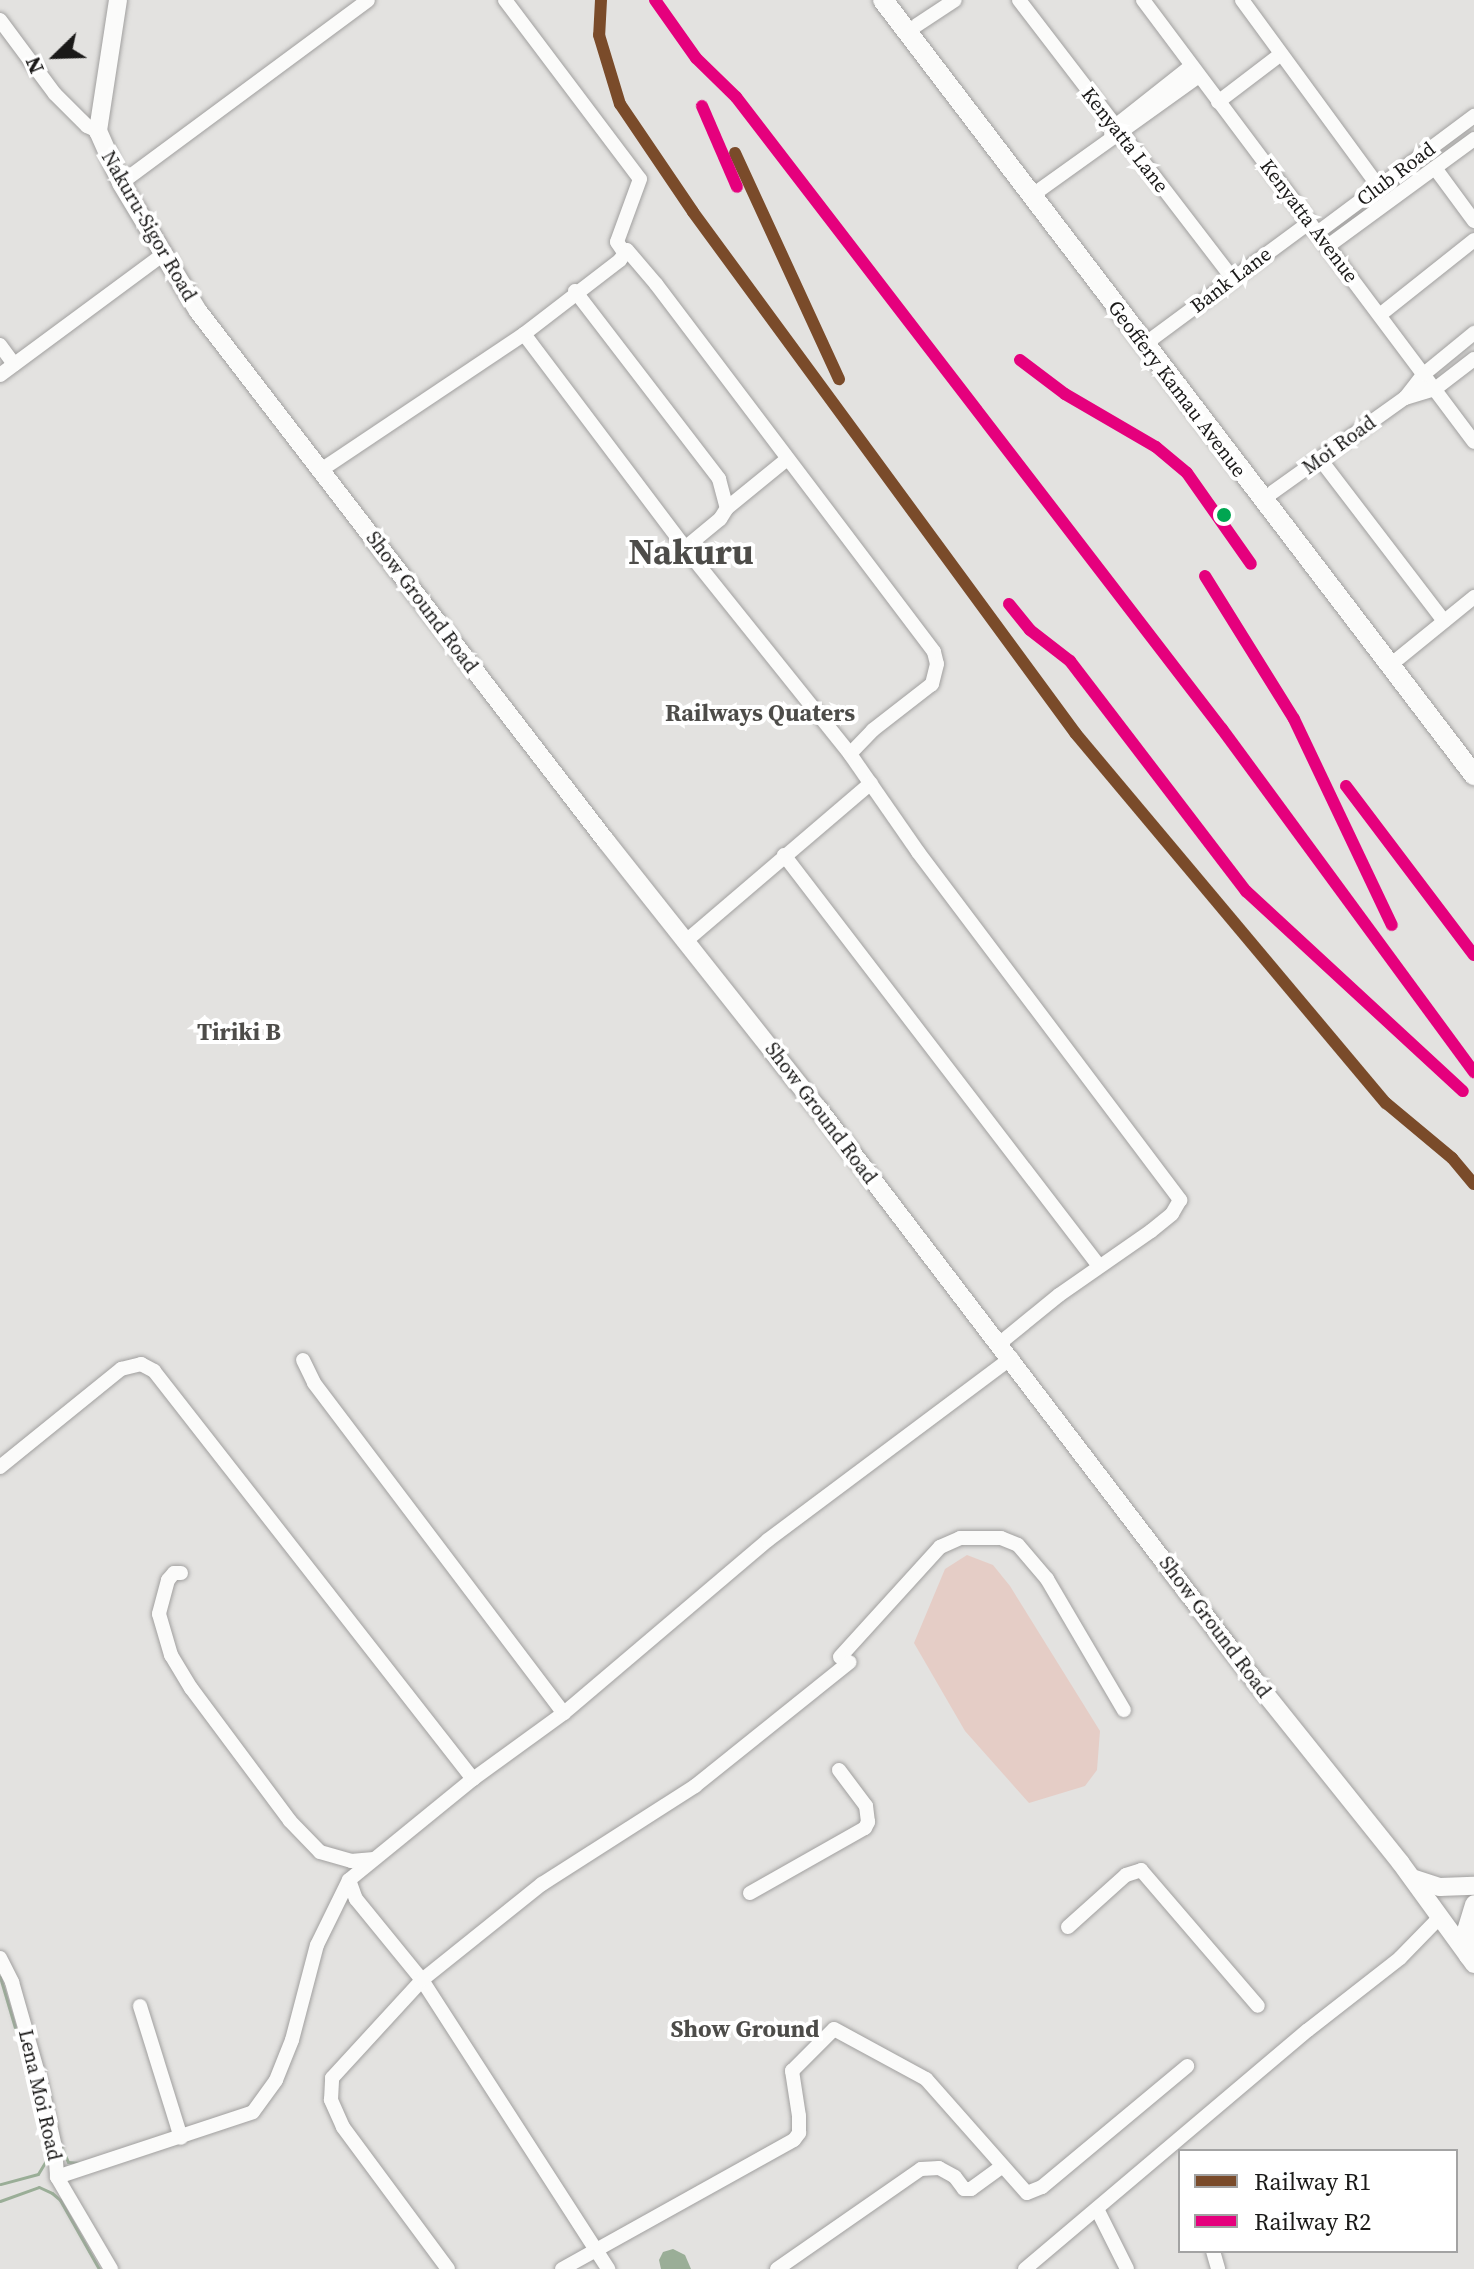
<!DOCTYPE html>
<style>
body{margin:0}
#map{position:relative;width:1474px;height:2269px;overflow:hidden;background:#e3e2e0;font-family:"Source Serif 4",serif}
div>[style]{position:absolute}
.green>*{inset:0;background:#e5cdc6}
.water>*{inset:0;background:#9aae97}
.stream>*{height:3px;margin:-1.5px;padding:0 1.5px;transform-origin:1.5px;border-radius:1.5px;background:#9aae97}
.roads{filter:drop-shadow(0 0 2px #a1a09f) drop-shadow(0 0 2px #a1a09f)}
.minor>*{height:14px;margin:-7px;padding:0 7px;transform-origin:7px;border-radius:7px;background:#fbfbfa}
.major>*{height:18px;margin:-9px;padding:0 9px;transform-origin:9px;border-radius:9px;background:#fbfbfa}
.highway>*{height:20px;margin:-10px;padding:0 10px;transform-origin:10px;border-radius:10px;background:#fbfbfa}
.rail-1>*{height:12px;margin:-6px;padding:0 6px;transform-origin:6px;border-radius:6px;background:#7a4b2a}
.rail-2>*{height:12px;margin:-6px;padding:0 6px;transform-origin:6px;border-radius:6px;background:#e5007d}
.dots>*{width:22px;height:22px;translate:-50% -50%;box-sizing:border-box;border:4px solid #fff;border-radius:50%}
span{translate:-50% -50%;white-space:nowrap;text-align:center;line-height:1.15;-webkit-text-stroke:8px #fff;paint-order:stroke}
.street-label{font-size:20px;color:#1a1918}
.quarter-label{font-size:24px;color:#4d4c49;font-weight:700}
.town-label{font-size:36px;color:#4d4c49;font-weight:700}
.legend{position:absolute;left:1178px;top:2149px;width:280px;height:104px;box-sizing:border-box;background:#fff;border:2px solid #a3a3a3;margin:0;padding:10px 14px;list-style:none;font-size:24px;color:#1a1918}
.legend li{display:flex;align-items:center;gap:16px;height:40px}
.legend b{width:40px;border:2px solid #a3a3a3}
.north{position:absolute;left:16px;top:16px;width:80px;height:80px;-webkit-text-stroke:6px #fff;paint-order:stroke;rotate:247deg;font-size:22px;font-weight:700;line-height:32px;text-align:center;color:#1a1918}
.north::after{content:'';display:block;margin:auto;width:28px;height:36px;background:#1a1918;clip-path:polygon(50% 0,100% 100%,50% 72%,0 100%)}
</style>
<div id="map">
<div class="green">
<div style="clip-path:polygon(967px 1555px,993px 1565px,1010px 1586px,1100px 1731px,1097px 1770px,1085px 1786px,1029px 1803px,965px 1731px,914px 1643px,945px 1569px)"></div>
</div>
<div class="water">
<div style="clip-path:polygon(673px 2249px,685px 2255px,691px 2269px,661px 2269px,659px 2260px,663px 2252px)"></div>
</div>
<div class="stream">
<div style="left:0;top:1977px;width:105px;rotate:73.5deg"></div>
<div style="left:30px;top:2078px;width:83px;rotate:78.1deg"></div>
<div style="left:47px;top:2159px;width:17px;rotate:121deg"></div>
<div style="left:38px;top:2174px;width:39px;rotate:165deg"></div>
<div style="left:62px;top:2148px;width:15px;rotate:67deg"></div>
<div style="left:68px;top:2162px;width:12px;rotate:5deg"></div>
<div style="left:0;top:2201px;width:41px;rotate:-19.7deg"></div>
<div style="left:39px;top:2187px;width:14px;rotate:25deg"></div>
<div style="left:52px;top:2193px;width:11px;rotate:41deg"></div>
<div style="left:60px;top:2200px;width:79px;rotate:60.5deg"></div>
</div>
<div class="roads">
<div class="minor">
<div style="left:505px;top:0;width:224px;rotate:53deg"></div>
<div style="left:640px;top:179px;width:67px;rotate:110.1deg"></div>
<div style="left:617px;top:242px;width:14px;rotate:56deg"></div>
<div style="left:1019px;top:0;width:350px;rotate:52.5deg"></div>
<div style="left:1143px;top:0;width:552px;rotate:53.17deg"></div>
<div style="left:1242px;top:0;width:232px;rotate:53.8deg"></div>
<div style="left:0;top:20px;width:92px;rotate:53.4deg"></div>
<div style="left:55px;top:94px;width:45px;rotate:45deg"></div>
<div style="left:87px;top:126px;width:12px;rotate:24deg"></div>
<div style="left:917px;top:25px;width:45px;rotate:-33.3deg"></div>
<div style="left:1218px;top:102px;width:79px;rotate:-37.3deg"></div>
<div style="left:1111px;top:133px;width:7px;rotate:-63deg"></div>
<div style="left:1114px;top:127px;width:98px;rotate:-38.4deg"></div>
<div style="left:1435px;top:168px;width:66px;rotate:53.7deg"></div>
<div style="left:121px;top:183px;width:307px;rotate:-36.5deg"></div>
<div style="left:1041px;top:189px;width:194px;rotate:-35.6deg"></div>
<div style="left:1317px;top:233px;width:196px;rotate:-36.7deg"></div>
<div style="left:1328px;top:246px;width:181px;rotate:-36.2deg"></div>
<div style="left:575px;top:291px;width:237px;rotate:52.5deg"></div>
<div style="left:719px;top:479px;width:30px;rotate:75deg"></div>
<div style="left:727px;top:508px;width:13px;rotate:122deg"></div>
<div style="left:720px;top:519px;width:45px;rotate:140.4deg"></div>
<div style="left:1381px;top:314px;width:119px;rotate:-38.5deg"></div>
<div style="left:524px;top:334px;width:268px;rotate:53deg"></div>
<div style="left:685px;top:548px;width:264px;rotate:51.3deg"></div>
<div style="left:1153px;top:338px;width:195px;rotate:-36.5deg"></div>
<div style="left:0;top:345px;width:24px;rotate:54deg"></div>
<div style="left:0;top:375px;width:205px;rotate:-36.5deg"></div>
<div style="left:1405px;top:398px;width:31px;rotate:-17deg"></div>
<div style="left:1435px;top:389px;width:49px;rotate:-37.6deg"></div>
<div style="left:1320px;top:459px;width:204px;rotate:52.6deg"></div>
<div style="left:321px;top:470px;width:244px;rotate:-33.8deg"></div>
<div style="left:524px;top:334px;width:121px;rotate:-37.6deg"></div>
<div style="left:620px;top:260px;width:12px;rotate:-55deg"></div>
<div style="left:627px;top:250px;width:45px;rotate:49.5deg"></div>
<div style="left:656px;top:284px;width:461px;rotate:52.9deg"></div>
<div style="left:934px;top:652px;width:12px;rotate:76deg"></div>
<div style="left:937px;top:664px;width:21px;rotate:104deg"></div>
<div style="left:932px;top:684px;width:75px;rotate:142.1deg"></div>
<div style="left:873px;top:730px;width:33px;rotate:134deg"></div>
<div style="left:850px;top:754px;width:119px;rotate:55.2deg"></div>
<div style="left:918px;top:852px;width:436px;rotate:53deg"></div>
<div style="left:1180px;top:1200px;width:16px;rotate:120deg"></div>
<div style="left:1172px;top:1214px;width:27px;rotate:141deg"></div>
<div style="left:1151px;top:1231px;width:112px;rotate:145.2deg"></div>
<div style="left:1059px;top:1295px;width:77px;rotate:140.8deg"></div>
<div style="left:1273px;top:492px;width:162px;rotate:-35.5deg"></div>
<div style="left:1405px;top:398px;width:31px;rotate:-52deg"></div>
<div style="left:1424px;top:374px;width:65px;rotate:-39.4deg"></div>
<div style="left:727px;top:508px;width:77px;rotate:-39.2deg"></div>
<div style="left:1399px;top:658px;width:97px;rotate:-39.1deg"></div>
<div style="left:784px;top:855px;width:518px;rotate:52.53deg"></div>
<div style="left:686px;top:941px;width:243px;rotate:-40.5deg"></div>
<div style="left:303px;top:1360px;width:25px;rotate:64deg"></div>
<div style="left:314px;top:1383px;width:414px;rotate:52.9deg"></div>
<div style="left:0;top:1467px;width:156px;rotate:-39deg"></div>
<div style="left:121px;top:1369px;width:21px;rotate:-14deg"></div>
<div style="left:141px;top:1364px;width:15px;rotate:28deg"></div>
<div style="left:154px;top:1371px;width:518px;rotate:51.98deg"></div>
<div style="left:181px;top:1573px;width:7px;rotate:180deg"></div>
<div style="left:174px;top:1573px;width:9px;rotate:131deg"></div>
<div style="left:168px;top:1580px;width:35px;rotate:105deg"></div>
<div style="left:159px;top:1614px;width:43px;rotate:73.7deg"></div>
<div style="left:171px;top:1655px;width:39px;rotate:59deg"></div>
<div style="left:191px;top:1688px;width:166px;rotate:53.3deg"></div>
<div style="left:290px;top:1821px;width:43px;rotate:45.9deg"></div>
<div style="left:320px;top:1852px;width:32px;rotate:16deg"></div>
<div style="left:351px;top:1861px;width:23px;rotate:-5deg"></div>
<div style="left:840px;top:1657px;width:149px;rotate:-47.7deg"></div>
<div style="left:940px;top:1547px;width:22px;rotate:-24deg"></div>
<div style="left:960px;top:1538px;width:41px"></div>
<div style="left:1001px;top:1538px;width:18px;rotate:22deg"></div>
<div style="left:1018px;top:1545px;width:45px;rotate:49.5deg"></div>
<div style="left:1047px;top:1579px;width:152px;rotate:59.6deg"></div>
<div style="left:349px;top:1880px;width:20px;rotate:70deg"></div>
<div style="left:356px;top:1899px;width:104px;rotate:50.8deg"></div>
<div style="left:422px;top:1980px;width:344px;rotate:57.2deg"></div>
<div style="left:750px;top:1893px;width:132px;rotate:-29.5deg"></div>
<div style="left:865px;top:1828px;width:7px;rotate:-63deg"></div>
<div style="left:868px;top:1822px;width:16px;rotate:-97deg"></div>
<div style="left:866px;top:1806px;width:45px;rotate:-126.9deg"></div>
<div style="left:1068px;top:1927px;width:78px;rotate:-41.9deg"></div>
<div style="left:1126px;top:1875px;width:16px;rotate:-18deg"></div>
<div style="left:1141px;top:1870px;width:179px;rotate:49.3deg"></div>
<div style="left:0;top:1958px;width:27px;rotate:63deg"></div>
<div style="left:12px;top:1982px;width:106px;rotate:74.1deg"></div>
<div style="left:41px;top:2084px;width:65px;rotate:77.5deg"></div>
<div style="left:55px;top:2147px;width:30px;rotate:86deg"></div>
<div style="left:57px;top:2177px;width:107px;rotate:59.6deg"></div>
<div style="left:140px;top:2006px;width:138px;rotate:72.7deg"></div>
<div style="left:57px;top:2177px;width:206px;rotate:-18.3deg"></div>
<div style="left:253px;top:2112px;width:39px;rotate:-54deg"></div>
<div style="left:276px;top:2080px;width:43px;rotate:-68.2deg"></div>
<div style="left:292px;top:2040px;width:98px;rotate:-75.3deg"></div>
<div style="left:317px;top:1945px;width:72px;rotate:-63.8deg"></div>
<div style="left:349px;top:1880px;width:160px;rotate:-39.2deg"></div>
<div style="left:473px;top:1779px;width:112px;rotate:-36deg"></div>
<div style="left:564px;top:1713px;width:267px;rotate:-40.3deg"></div>
<div style="left:768px;top:1540px;width:304px;rotate:-36.8deg"></div>
<div style="left:1097px;top:2209px;width:67px;rotate:63.4deg"></div>
<div style="left:1213px;top:2251px;width:19px;rotate:74deg"></div>
<div style="left:448px;top:2269px;width:177px;rotate:-126.5deg"></div>
<div style="left:343px;top:2127px;width:30px;rotate:-114deg"></div>
<div style="left:331px;top:2100px;width:22px;rotate:-87deg"></div>
<div style="left:332px;top:2078px;width:133px;rotate:-47.4deg"></div>
<div style="left:422px;top:1980px;width:154px;rotate:-38.7deg"></div>
<div style="left:542px;top:1884px;width:182px;rotate:-32.6deg"></div>
<div style="left:695px;top:1786px;width:198px;rotate:-38.7deg"></div>
<div style="left:562px;top:2269px;width:265px;rotate:-29.1deg"></div>
<div style="left:794px;top:2140px;width:9px;rotate:-54deg"></div>
<div style="left:799px;top:2133px;width:17px;rotate:-90deg"></div>
<div style="left:799px;top:2116px;width:46px;rotate:-98.8deg"></div>
<div style="left:792px;top:2071px;width:59px;rotate:-45deg"></div>
<div style="left:834px;top:2029px;width:105px;rotate:28.5deg"></div>
<div style="left:926px;top:2079px;width:152px;rotate:48.5deg"></div>
<div style="left:1027px;top:2193px;width:16px;rotate:-22deg"></div>
<div style="left:1042px;top:2187px;width:189px;rotate:-39.8deg"></div>
<div style="left:777px;top:2269px;width:175px;rotate:-34.8deg"></div>
<div style="left:921px;top:2169px;width:18px;rotate:-3deg"></div>
<div style="left:939px;top:2168px;width:18px;rotate:29deg"></div>
<div style="left:955px;top:2177px;width:15px;rotate:53deg"></div>
<div style="left:964px;top:2189px;width:7px"></div>
<div style="left:971px;top:2189px;width:37px;rotate:-36deg"></div>
<div style="left:1025px;top:2269px;width:370px;rotate:-40.2deg"></div>
<div style="left:1308px;top:2030px;width:117px;rotate:-38deg"></div>
<div style="left:1400px;top:1958px;width:57px;rotate:-45.7deg"></div>
</div>
<div class="major">
<div style="left:118px;top:0;width:133px;rotate:98.7deg"></div>
<div style="left:98px;top:131px;width:57px;rotate:66.1deg"></div>
<div style="left:121px;top:183px;width:149px;rotate:59deg"></div>
<div style="left:198px;top:311px;width:669px;rotate:52.41deg"></div>
<div style="left:606px;top:841px;width:341px;rotate:51.6deg"></div>
<div style="left:818px;top:1108px;width:721px;rotate:52.67deg"></div>
<div style="left:1255px;top:1681px;width:232px;rotate:51.3deg"></div>
<div style="left:1400px;top:1862px;width:126px;rotate:54deg"></div>
<div style="left:1412px;top:1878px;width:29px;rotate:18deg"></div>
<div style="left:1440px;top:1887px;width:34px;rotate:-2deg"></div>
<div style="left:1468px;top:1956px;width:25px;rotate:-95deg"></div>
<div style="left:1466px;top:1931px;width:28px;rotate:-73deg"></div>
</div>
<div class="highway">
<div style="left:883px;top:0;width:975px;rotate:52.67deg"></div>
</div>
</div>
<div class="rail-1">
<div style="left:601px;top:0;width:35px;rotate:93deg"></div>
<div style="left:599px;top:35px;width:72px;rotate:73.1deg"></div>
<div style="left:620px;top:104px;width:130px;rotate:55.9deg"></div>
<div style="left:693px;top:212px;width:647px;rotate:53.73deg"></div>
<div style="left:1076px;top:734px;width:482px;rotate:50deg"></div>
<div style="left:1386px;top:1103px;width:86px;rotate:39.8deg"></div>
<div style="left:1452px;top:1158px;width:34px;rotate:50deg"></div>
<div style="left:735px;top:153px;width:249px;rotate:65.3deg"></div>
</div>
<div class="rail-2">
<div style="left:655px;top:0;width:71px;rotate:54.7deg"></div>
<div style="left:696px;top:58px;width:56px;rotate:44.3deg"></div>
<div style="left:736px;top:97px;width:797px;rotate:52.44deg"></div>
<div style="left:1222px;top:729px;width:426px;rotate:53.7deg"></div>
<div style="left:702px;top:106px;width:88px;rotate:66.6deg"></div>
<div style="left:1020px;top:360px;width:56px;rotate:37.1deg"></div>
<div style="left:1065px;top:394px;width:105px;rotate:30.2deg"></div>
<div style="left:1156px;top:447px;width:40px;rotate:40deg"></div>
<div style="left:1187px;top:473px;width:111px;rotate:54.9deg"></div>
<div style="left:1205px;top:576px;width:168px;rotate:58.1deg"></div>
<div style="left:1294px;top:719px;width:228px;rotate:64.6deg"></div>
<div style="left:1009px;top:604px;width:33px;rotate:51deg"></div>
<div style="left:1030px;top:630px;width:51px;rotate:37.8deg"></div>
<div style="left:1070px;top:661px;width:290px;rotate:52.6deg"></div>
<div style="left:1246px;top:891px;width:295px;rotate:42.7deg"></div>
<div style="left:1346px;top:786px;width:212px;rotate:52.9deg"></div>
</div>
<div class="dots">
<div style="left:1224px;top:515px;background:#00a651"></div>
</div>
<div class="street-label">
<span style="left:1125px;top:140px;rotate:52deg">Kenyatta Lane</span>
<span style="left:1396px;top:174px;rotate:-37deg">Club Road</span>
<span style="left:1309px;top:221px;rotate:53deg">Kenyatta Avenue</span>
<span style="left:149px;top:226px;rotate:60deg">Nakuru-Sigor Road</span>
<span style="left:1231px;top:280px;rotate:-37deg">Bank Lane</span>
<span style="left:1177px;top:389px;rotate:53deg">Geoffery Kamau Avenue</span>
<span style="left:1339px;top:445px;rotate:-36deg">Moi Road</span>
<span style="left:422px;top:602px;rotate:53deg">Show Ground Road</span>
<span style="left:821px;top:1113px;rotate:53deg">Show Ground Road</span>
<span style="left:1215px;top:1627px;rotate:53deg">Show Ground Road</span>
<span style="left:40px;top:2095px;rotate:77deg">Lena Moi Road</span>
</div>
<div class="quarter-label">
<span style="left:760px;top:713px">Railways Quaters</span>
<span style="left:239px;top:1032px">Tiriki B</span>
<span style="left:745px;top:2029px">Show Ground</span>
</div>
<div class="town-label">
<span style="left:691px;top:552px">Nakuru</span>
</div>
<ul class="legend">
<li><b style="height:10px;background:#7a4b2a"></b>Railway R1</li>
<li><b style="height:10px;background:#e5007d"></b>Railway R2</li>
</ul>
<div class="north">N</div>
</div>
